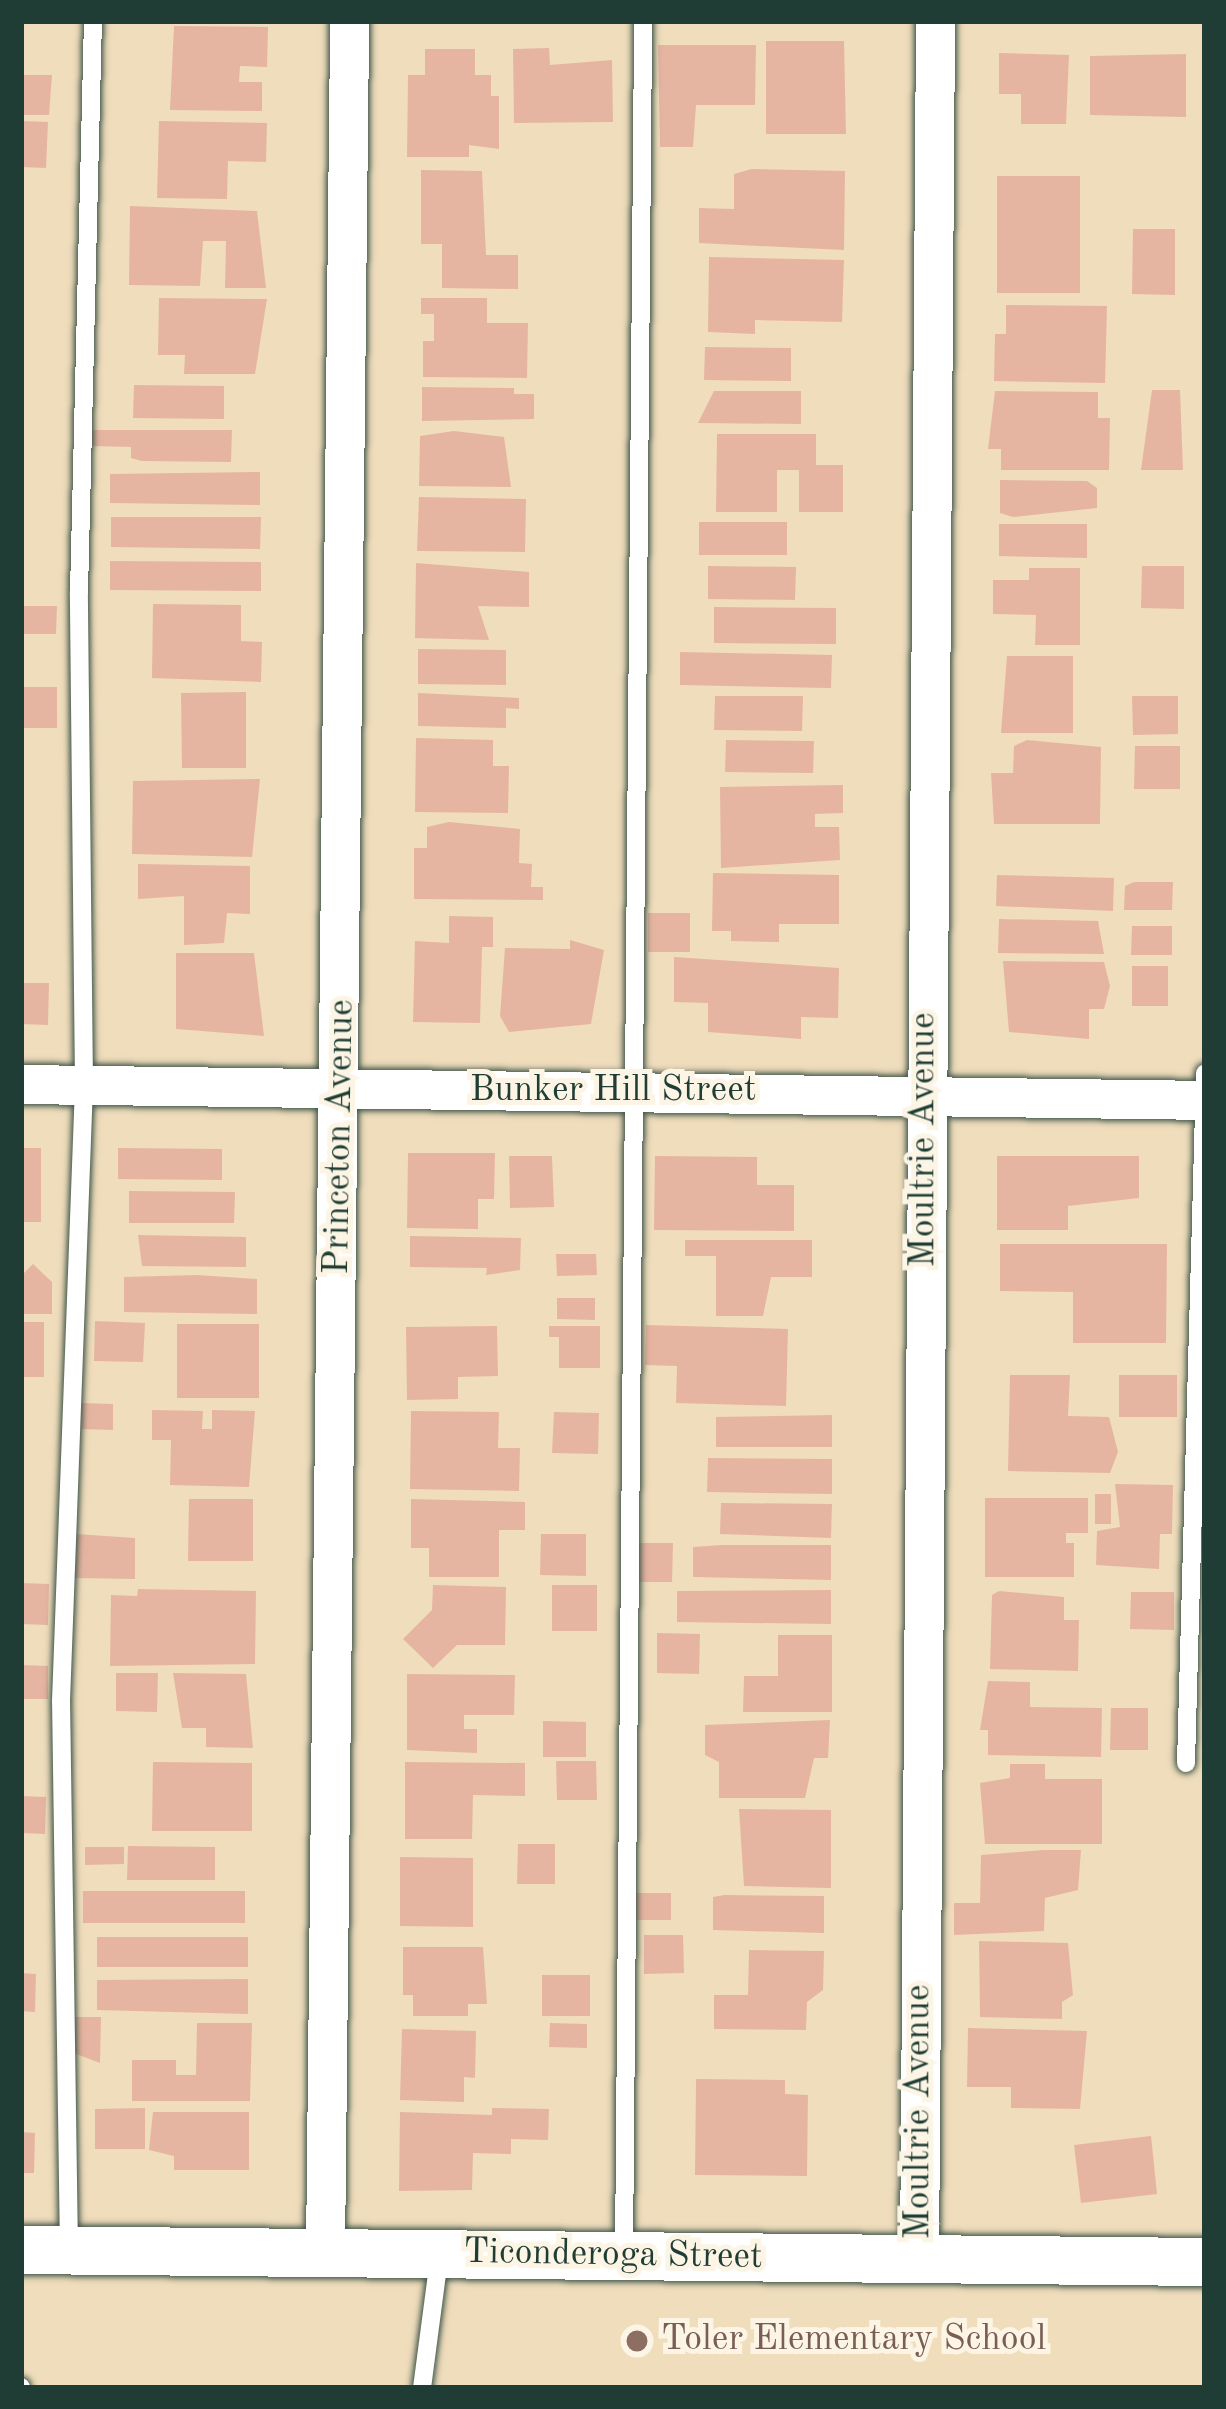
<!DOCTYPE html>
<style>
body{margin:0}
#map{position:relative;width:1226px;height:2409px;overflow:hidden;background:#f0ddbc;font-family:"Old Standard TT",serif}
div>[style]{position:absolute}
.building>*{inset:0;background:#e6b5a1}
.roads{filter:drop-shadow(0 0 3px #3e5548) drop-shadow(0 0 3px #3e5548)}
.service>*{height:18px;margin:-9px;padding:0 9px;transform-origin:9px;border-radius:9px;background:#fff}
.minor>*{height:39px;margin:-19.5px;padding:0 19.5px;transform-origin:19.5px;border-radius:19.5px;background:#fff}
.tertiary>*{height:48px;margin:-24px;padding:0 24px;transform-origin:24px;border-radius:24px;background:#fff}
.dots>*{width:33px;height:33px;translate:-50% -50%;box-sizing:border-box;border:6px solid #fcf5e5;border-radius:50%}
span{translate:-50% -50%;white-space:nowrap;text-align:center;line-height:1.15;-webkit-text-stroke:10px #fcf5e5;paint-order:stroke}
.street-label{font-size:36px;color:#1f3d34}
.education-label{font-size:36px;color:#785e54}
.left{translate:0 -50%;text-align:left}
.frame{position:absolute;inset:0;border:24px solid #1f3d34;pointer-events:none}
</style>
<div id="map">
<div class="building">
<div style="clip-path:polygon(174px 26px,268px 27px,267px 67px,240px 66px,239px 82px,262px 82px,262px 111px,170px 110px)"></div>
<div style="clip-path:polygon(766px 41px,844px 41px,846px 134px,766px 134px)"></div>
<div style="clip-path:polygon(658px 45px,756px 45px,755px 105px,696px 105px,693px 147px,660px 147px)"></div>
<div style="clip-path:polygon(549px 48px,550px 65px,612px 60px,613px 122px,514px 123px,513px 49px)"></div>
<div style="clip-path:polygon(425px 49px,475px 49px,475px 75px,491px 75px,491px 96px,499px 96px,499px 149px,469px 145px,469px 157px,407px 157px,408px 75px,425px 75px)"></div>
<div style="clip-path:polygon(999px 53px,1069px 55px,1066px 124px,1021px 124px,1021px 94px,999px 94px)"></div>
<div style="clip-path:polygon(1186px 54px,1186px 117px,1090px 115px,1090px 56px)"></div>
<div style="clip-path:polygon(21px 75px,52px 75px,49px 115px,21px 115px)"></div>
<div style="clip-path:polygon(21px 121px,48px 122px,46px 168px,21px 167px)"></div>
<div style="clip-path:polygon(159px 121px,267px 123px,266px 162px,228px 161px,227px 199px,157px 198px)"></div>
<div style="clip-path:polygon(752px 169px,845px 171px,844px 250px,699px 243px,699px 208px,734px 209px,734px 174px)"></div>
<div style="clip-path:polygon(421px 170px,482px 171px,486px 255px,518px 255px,518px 289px,442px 288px,442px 244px,421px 244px)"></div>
<div style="clip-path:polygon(997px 176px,1080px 176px,1080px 293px,997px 293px)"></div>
<div style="clip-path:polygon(130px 206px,257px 211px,266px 288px,225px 288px,226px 241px,203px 241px,200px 286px,129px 285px)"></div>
<div style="clip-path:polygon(1133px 229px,1175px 229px,1175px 295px,1132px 294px)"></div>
<div style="clip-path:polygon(709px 257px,844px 260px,842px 322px,755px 320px,755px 334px,708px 332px)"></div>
<div style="clip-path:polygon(159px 298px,267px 299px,255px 374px,184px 374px,185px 355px,158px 355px)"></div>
<div style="clip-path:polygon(421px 298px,487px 298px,487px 323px,528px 323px,527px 378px,423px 377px,423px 341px,434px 341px,434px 314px,421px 314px)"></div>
<div style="clip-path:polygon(1006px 305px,1107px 306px,1105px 383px,994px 381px,995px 334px,1006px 334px)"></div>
<div style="clip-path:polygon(705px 347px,791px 348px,791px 381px,704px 380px)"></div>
<div style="clip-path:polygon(134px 385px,224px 386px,224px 419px,133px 418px)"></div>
<div style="clip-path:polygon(422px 387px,514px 388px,514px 394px,534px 394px,534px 419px,422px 421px)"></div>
<div style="clip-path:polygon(1152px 390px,1180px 390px,1183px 470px,1141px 470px)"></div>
<div style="clip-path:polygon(714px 391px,801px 391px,801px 424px,698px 423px)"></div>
<div style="clip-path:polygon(995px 391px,1098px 392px,1098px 418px,1110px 418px,1109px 470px,1001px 470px,1001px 449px,988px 449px)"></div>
<div style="clip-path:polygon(91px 430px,232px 430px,231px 462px,142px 461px,131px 458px,131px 447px,91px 446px)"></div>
<div style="clip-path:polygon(454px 431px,504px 437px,511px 487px,419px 486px,420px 436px)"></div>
<div style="clip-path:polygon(717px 434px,816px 434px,816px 465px,843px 465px,843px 512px,799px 512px,799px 470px,777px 470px,777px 512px,716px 512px)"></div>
<div style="clip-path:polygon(260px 472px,260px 505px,110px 503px,110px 474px)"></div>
<div style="clip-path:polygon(1000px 480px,1087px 481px,1097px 488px,1097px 508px,1013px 517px,1000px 513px)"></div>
<div style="clip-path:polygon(419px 497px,526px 499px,525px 552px,417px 551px)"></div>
<div style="clip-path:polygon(111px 517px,261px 517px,260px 549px,111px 547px)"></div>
<div style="clip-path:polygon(699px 522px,787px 522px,787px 555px,699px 555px)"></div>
<div style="clip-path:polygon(999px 524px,1087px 524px,1087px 558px,999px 556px)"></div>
<div style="clip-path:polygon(110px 561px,261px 562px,261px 591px,110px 590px)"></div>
<div style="clip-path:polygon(416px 563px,529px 572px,529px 607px,478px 606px,489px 640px,415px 638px)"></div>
<div style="clip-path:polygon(708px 566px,796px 567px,795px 600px,708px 599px)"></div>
<div style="clip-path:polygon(1142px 566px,1184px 566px,1184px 609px,1141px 608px)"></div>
<div style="clip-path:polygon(1029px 568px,1080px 568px,1080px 645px,1035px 645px,1036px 615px,993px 614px,993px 580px,1029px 580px)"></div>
<div style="clip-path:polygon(153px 604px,241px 605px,241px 641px,262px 642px,261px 682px,152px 678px)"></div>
<div style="clip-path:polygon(21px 606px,57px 606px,56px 634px,21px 634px)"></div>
<div style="clip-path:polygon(714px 607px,836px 608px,836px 644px,714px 643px)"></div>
<div style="clip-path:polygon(418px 649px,506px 650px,506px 685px,418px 684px)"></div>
<div style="clip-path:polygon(680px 652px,832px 655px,831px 688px,680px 685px)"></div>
<div style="clip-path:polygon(1007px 656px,1073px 656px,1073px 733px,1001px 733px)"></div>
<div style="clip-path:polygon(21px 687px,57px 687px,57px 728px,21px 728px)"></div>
<div style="clip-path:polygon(246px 692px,246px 768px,182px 768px,181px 693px)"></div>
<div style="clip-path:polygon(418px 693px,519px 698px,519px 709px,506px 708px,506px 728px,418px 726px)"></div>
<div style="clip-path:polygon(715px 696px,803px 696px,802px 731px,714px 730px)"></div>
<div style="clip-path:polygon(1132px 696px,1178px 696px,1178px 734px,1133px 735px)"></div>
<div style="clip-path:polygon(416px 738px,493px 740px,493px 766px,509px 766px,508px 813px,415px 812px)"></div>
<div style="clip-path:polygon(726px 740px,814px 741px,813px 773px,725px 772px)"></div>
<div style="clip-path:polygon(1027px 740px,1101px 747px,1100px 824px,994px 824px,991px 773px,1013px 773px,1014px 746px)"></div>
<div style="clip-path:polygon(1135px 746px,1180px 746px,1180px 789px,1134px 789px)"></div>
<div style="clip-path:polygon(260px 779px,252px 857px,132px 854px,133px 781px)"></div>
<div style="clip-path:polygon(843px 785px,843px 813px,815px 814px,815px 827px,839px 827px,840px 860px,721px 868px,720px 787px)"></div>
<div style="clip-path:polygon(449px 822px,520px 829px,519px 863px,532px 864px,531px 887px,543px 887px,543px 900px,414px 899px,414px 848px,427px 848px,427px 827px)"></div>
<div style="clip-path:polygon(138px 864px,250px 866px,250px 914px,227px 913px,224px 943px,184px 945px,184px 896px,138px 899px)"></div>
<div style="clip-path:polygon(713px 873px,839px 875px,839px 924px,779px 924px,779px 942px,731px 941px,731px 931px,712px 931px)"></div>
<div style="clip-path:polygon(997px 875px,1114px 878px,1113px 911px,996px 906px)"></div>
<div style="clip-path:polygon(1134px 882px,1173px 882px,1172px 910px,1124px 910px,1125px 886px)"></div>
<div style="clip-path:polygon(648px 913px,690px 913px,690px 952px,648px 952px)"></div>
<div style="clip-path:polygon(449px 916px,493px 917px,493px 947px,482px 947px,480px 1023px,413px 1022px,415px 941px,449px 943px)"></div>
<div style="clip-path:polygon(999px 919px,1098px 921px,1104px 954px,998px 953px)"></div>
<div style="clip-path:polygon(1132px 926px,1172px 926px,1172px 955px,1131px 955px)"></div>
<div style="clip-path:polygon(570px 940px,604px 950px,591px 1024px,509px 1032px,500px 1016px,505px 948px,570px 949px)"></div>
<div style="clip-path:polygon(176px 953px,254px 953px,264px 1036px,176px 1029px)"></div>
<div style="clip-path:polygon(674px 957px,839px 968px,838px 1018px,801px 1017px,801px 1039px,708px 1032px,708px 1003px,674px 1002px)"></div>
<div style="clip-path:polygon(1003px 961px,1104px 962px,1110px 986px,1104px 1009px,1089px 1009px,1089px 1039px,1009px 1032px)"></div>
<div style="clip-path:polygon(1132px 966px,1168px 966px,1168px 1006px,1132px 1006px)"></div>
<div style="clip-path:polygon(21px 983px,49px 983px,48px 1025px,21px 1024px)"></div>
<div style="clip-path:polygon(21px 1148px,41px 1148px,41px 1222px,21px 1222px)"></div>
<div style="clip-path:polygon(118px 1148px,222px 1149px,222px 1180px,118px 1179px)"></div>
<div style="clip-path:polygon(408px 1153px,495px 1153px,494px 1199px,478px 1199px,478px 1229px,407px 1228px)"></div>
<div style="clip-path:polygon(509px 1156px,552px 1156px,554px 1207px,510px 1208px)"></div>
<div style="clip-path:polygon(655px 1156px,757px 1157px,757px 1185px,794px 1185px,794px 1231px,654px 1230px)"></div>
<div style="clip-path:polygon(997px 1156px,1139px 1156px,1139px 1198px,1068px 1206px,1068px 1230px,997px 1230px)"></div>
<div style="clip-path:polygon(129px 1191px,235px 1192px,234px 1223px,129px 1223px)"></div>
<div style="clip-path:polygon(138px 1235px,246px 1237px,246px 1267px,142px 1266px)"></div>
<div style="clip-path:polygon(410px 1236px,521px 1238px,520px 1270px,486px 1275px,487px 1268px,410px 1267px)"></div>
<div style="clip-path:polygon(685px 1240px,812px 1240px,812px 1277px,771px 1277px,763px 1316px,716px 1316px,716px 1256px,685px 1256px)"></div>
<div style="clip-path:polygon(1000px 1244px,1167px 1244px,1166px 1343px,1073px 1343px,1073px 1292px,1000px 1291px)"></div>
<div style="clip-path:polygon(556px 1254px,596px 1254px,597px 1275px,557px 1276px)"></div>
<div style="clip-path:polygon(33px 1264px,52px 1282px,52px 1314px,21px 1314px,21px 1276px)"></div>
<div style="clip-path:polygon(197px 1275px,257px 1279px,257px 1314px,124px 1312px,124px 1277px)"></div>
<div style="clip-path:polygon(557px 1298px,595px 1298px,595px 1320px,557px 1319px)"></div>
<div style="clip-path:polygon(95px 1321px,145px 1323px,143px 1362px,94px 1361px)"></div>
<div style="clip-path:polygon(21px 1322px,44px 1322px,44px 1377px,21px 1377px)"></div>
<div style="clip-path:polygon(177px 1324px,259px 1324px,259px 1398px,177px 1398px)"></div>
<div style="clip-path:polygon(646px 1325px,788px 1329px,786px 1406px,676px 1403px,677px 1366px,645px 1365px)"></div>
<div style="clip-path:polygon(497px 1326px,498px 1376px,458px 1377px,458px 1399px,407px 1400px,406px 1327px)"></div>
<div style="clip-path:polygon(549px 1326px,600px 1326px,600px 1368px,559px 1368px,559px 1337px,549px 1337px)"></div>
<div style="clip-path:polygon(1010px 1375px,1070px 1375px,1068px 1416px,1109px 1417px,1118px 1452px,1110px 1473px,1008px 1471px)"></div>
<div style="clip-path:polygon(1119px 1375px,1177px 1375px,1177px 1417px,1119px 1417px)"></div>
<div style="clip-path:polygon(78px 1403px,113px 1404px,113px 1430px,78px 1429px)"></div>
<div style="clip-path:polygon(152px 1410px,203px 1411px,202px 1429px,212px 1429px,212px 1410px,255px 1411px,249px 1487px,170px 1485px,171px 1440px,152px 1440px)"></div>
<div style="clip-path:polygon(411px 1411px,499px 1412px,498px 1448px,520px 1448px,519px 1491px,410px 1489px)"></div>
<div style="clip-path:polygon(554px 1412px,599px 1413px,598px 1454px,552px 1453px)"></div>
<div style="clip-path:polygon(832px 1415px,832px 1447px,716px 1447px,716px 1417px)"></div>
<div style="clip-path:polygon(708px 1458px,832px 1459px,832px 1494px,707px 1492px)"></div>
<div style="clip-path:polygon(1115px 1484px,1173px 1485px,1172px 1534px,1160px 1534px,1159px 1569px,1096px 1565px,1097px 1531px,1120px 1527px)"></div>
<div style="clip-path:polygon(1095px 1494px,1111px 1494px,1111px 1524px,1095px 1524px)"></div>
<div style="clip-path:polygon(985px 1498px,1088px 1498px,1088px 1533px,1066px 1533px,1066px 1543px,1074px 1543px,1074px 1577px,985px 1577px)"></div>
<div style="clip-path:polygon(189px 1499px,253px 1499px,253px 1561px,188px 1561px)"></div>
<div style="clip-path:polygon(411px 1499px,525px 1502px,525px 1530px,499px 1530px,499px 1577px,429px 1577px,429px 1548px,411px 1548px)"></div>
<div style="clip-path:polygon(721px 1503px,832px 1504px,831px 1538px,720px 1534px)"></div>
<div style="clip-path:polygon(76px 1534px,135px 1538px,135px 1579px,75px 1578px)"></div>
<div style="clip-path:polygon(541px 1534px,586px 1534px,586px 1576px,540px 1575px)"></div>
<div style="clip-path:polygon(634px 1543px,673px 1543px,672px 1582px,634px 1582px)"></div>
<div style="clip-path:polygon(722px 1545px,831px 1545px,831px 1580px,693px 1577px,693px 1547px)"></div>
<div style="clip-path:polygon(21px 1583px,49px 1584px,48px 1625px,21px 1624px)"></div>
<div style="clip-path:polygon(433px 1585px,506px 1587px,505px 1645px,457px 1645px,433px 1668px,403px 1639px,432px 1610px)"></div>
<div style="clip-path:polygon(552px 1585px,597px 1585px,597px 1631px,552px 1631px)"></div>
<div style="clip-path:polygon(138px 1589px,256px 1591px,255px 1664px,110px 1666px,111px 1595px,137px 1596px)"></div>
<div style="clip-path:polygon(831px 1590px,831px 1624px,677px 1622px,677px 1591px)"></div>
<div style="clip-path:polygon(999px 1591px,1064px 1597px,1064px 1620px,1079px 1620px,1078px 1671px,990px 1669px,992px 1595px)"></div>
<div style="clip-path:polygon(1131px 1592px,1174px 1592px,1174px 1630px,1130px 1629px)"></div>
<div style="clip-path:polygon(657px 1633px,700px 1634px,699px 1674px,657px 1673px)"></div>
<div style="clip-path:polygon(778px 1635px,832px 1635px,832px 1712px,743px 1712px,744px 1676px,778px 1676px)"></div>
<div style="clip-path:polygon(21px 1665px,48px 1666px,48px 1699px,21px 1699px)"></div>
<div style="clip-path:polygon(116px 1673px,158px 1673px,157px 1712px,116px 1711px)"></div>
<div style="clip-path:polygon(173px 1673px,246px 1674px,253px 1748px,206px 1747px,206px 1728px,182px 1728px)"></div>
<div style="clip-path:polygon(407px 1674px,515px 1675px,514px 1715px,464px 1715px,464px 1729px,477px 1729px,477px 1753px,407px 1750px)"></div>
<div style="clip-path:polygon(988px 1681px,1030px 1682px,1030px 1707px,1102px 1708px,1101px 1757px,988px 1755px,988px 1730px,980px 1730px)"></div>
<div style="clip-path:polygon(1111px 1708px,1148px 1708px,1148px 1750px,1110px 1750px)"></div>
<div style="clip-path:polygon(830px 1720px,828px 1758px,814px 1758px,805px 1798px,719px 1798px,719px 1762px,705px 1755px,705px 1725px)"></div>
<div style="clip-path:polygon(543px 1721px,586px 1722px,586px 1757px,543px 1757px)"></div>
<div style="clip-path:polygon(556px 1761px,596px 1761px,597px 1800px,557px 1800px)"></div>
<div style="clip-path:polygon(153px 1762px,252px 1763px,252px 1831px,152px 1831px)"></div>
<div style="clip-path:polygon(405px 1762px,525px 1763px,525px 1796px,473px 1795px,472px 1839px,405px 1839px)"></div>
<div style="clip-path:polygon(1010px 1764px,1045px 1764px,1045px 1779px,1102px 1779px,1102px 1844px,985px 1844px,980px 1783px,1010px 1778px)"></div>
<div style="clip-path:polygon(21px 1796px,46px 1797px,45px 1834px,21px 1833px)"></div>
<div style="clip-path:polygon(739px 1809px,831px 1810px,831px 1888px,744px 1886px)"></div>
<div style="clip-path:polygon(518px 1844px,555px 1844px,555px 1884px,517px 1884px)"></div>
<div style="clip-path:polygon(128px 1846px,215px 1847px,215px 1880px,127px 1880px)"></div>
<div style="clip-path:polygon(85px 1847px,124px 1847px,124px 1864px,85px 1865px)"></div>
<div style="clip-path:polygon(1043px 1850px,1081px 1850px,1078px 1890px,1045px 1898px,1044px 1931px,954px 1935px,954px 1903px,980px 1903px,981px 1855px)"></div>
<div style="clip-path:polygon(400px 1857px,473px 1858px,473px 1927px,400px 1926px)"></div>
<div style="clip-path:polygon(83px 1891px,245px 1891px,245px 1923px,83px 1923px)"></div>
<div style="clip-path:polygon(634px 1893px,671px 1893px,671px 1920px,634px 1920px)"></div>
<div style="clip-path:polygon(724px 1895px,824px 1896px,824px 1933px,713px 1930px,713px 1897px)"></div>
<div style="clip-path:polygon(644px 1935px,683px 1935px,684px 1973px,644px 1974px)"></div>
<div style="clip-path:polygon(97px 1937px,248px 1937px,248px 1967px,97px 1967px)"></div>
<div style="clip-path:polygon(979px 1941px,1068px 1943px,1073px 1995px,1062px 2002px,1062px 2019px,980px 2017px)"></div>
<div style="clip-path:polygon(403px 1947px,483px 1947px,487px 2004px,468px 2004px,468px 2016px,413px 2016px,413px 1995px,403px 1995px)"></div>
<div style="clip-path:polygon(749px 1950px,824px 1951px,823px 1990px,807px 2002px,806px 2030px,714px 2029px,714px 1995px,748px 1995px)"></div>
<div style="clip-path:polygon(21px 1973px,36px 1974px,35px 2012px,21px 2011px)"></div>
<div style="clip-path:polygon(542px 1975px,590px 1975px,590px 2016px,542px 2016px)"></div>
<div style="clip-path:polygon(248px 1979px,248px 2014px,97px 2010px,97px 1980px)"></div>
<div style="clip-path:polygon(72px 2017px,101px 2017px,100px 2063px,71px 2052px)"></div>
<div style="clip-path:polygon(197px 2023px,252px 2023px,250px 2101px,132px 2101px,132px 2060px,176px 2060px,176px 2075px,196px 2075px)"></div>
<div style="clip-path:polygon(550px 2023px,587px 2024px,587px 2048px,549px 2047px)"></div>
<div style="clip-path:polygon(968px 2028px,1087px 2031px,1080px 2109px,1011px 2108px,1011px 2087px,967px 2087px)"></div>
<div style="clip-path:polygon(402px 2029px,476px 2031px,475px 2078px,464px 2077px,464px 2102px,400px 2100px)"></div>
<div style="clip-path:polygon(696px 2079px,785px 2080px,785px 2094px,808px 2095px,807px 2176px,695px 2175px)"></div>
<div style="clip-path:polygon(145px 2108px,145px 2149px,95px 2149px,95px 2109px)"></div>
<div style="clip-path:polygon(492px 2108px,549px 2109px,548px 2140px,511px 2139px,511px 2154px,473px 2153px,472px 2190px,399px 2191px,400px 2112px,492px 2115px)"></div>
<div style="clip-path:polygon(153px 2112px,249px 2112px,249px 2170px,174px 2170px,174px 2156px,149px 2150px)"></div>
<div style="clip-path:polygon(21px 2132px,35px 2133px,34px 2173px,21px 2173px)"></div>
<div style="clip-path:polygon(1151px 2136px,1157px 2194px,1081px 2203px,1074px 2145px)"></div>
</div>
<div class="roads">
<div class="service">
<div style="left:1186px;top:1763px;width:690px;rotate:-88.42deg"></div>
<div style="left:69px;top:2250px;width:549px;rotate:-90.83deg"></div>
<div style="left:61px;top:1701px;width:616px;rotate:-87.86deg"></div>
<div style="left:84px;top:1085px;width:493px;rotate:-90.6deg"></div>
<div style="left:79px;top:592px;width:571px;rotate:-88.6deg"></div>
<div style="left:624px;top:2254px;width:2233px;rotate:-89.51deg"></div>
<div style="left:21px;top:2387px;width:1px;rotate:90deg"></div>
<div style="left:422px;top:2388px;width:131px;rotate:-82.5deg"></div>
</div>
<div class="minor">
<div style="left:21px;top:1084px;width:1184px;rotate:0.77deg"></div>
<div style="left:325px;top:2252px;width:2231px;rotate:-89.38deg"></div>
<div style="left:919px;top:2260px;width:2239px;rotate:-89.59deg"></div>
</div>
<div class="tertiary">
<div style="left:21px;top:2250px;width:1184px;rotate:0.58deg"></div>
</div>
</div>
<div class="dots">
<div style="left:637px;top:2341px;background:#8d6e63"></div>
</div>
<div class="street-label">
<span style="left:613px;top:1092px">Bunker Hill Street</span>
<span style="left:341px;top:1137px;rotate:-89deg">Princeton Avenue</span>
<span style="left:925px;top:1140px;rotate:-90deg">Moultrie Avenue</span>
<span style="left:920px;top:2112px;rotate:-90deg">Moultrie Avenue</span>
<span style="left:613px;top:2256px;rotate:1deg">Ticonderoga Street</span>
</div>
<div class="education-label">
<span class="left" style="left:661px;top:2341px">Toler Elementary School</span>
</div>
<div class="frame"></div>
</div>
